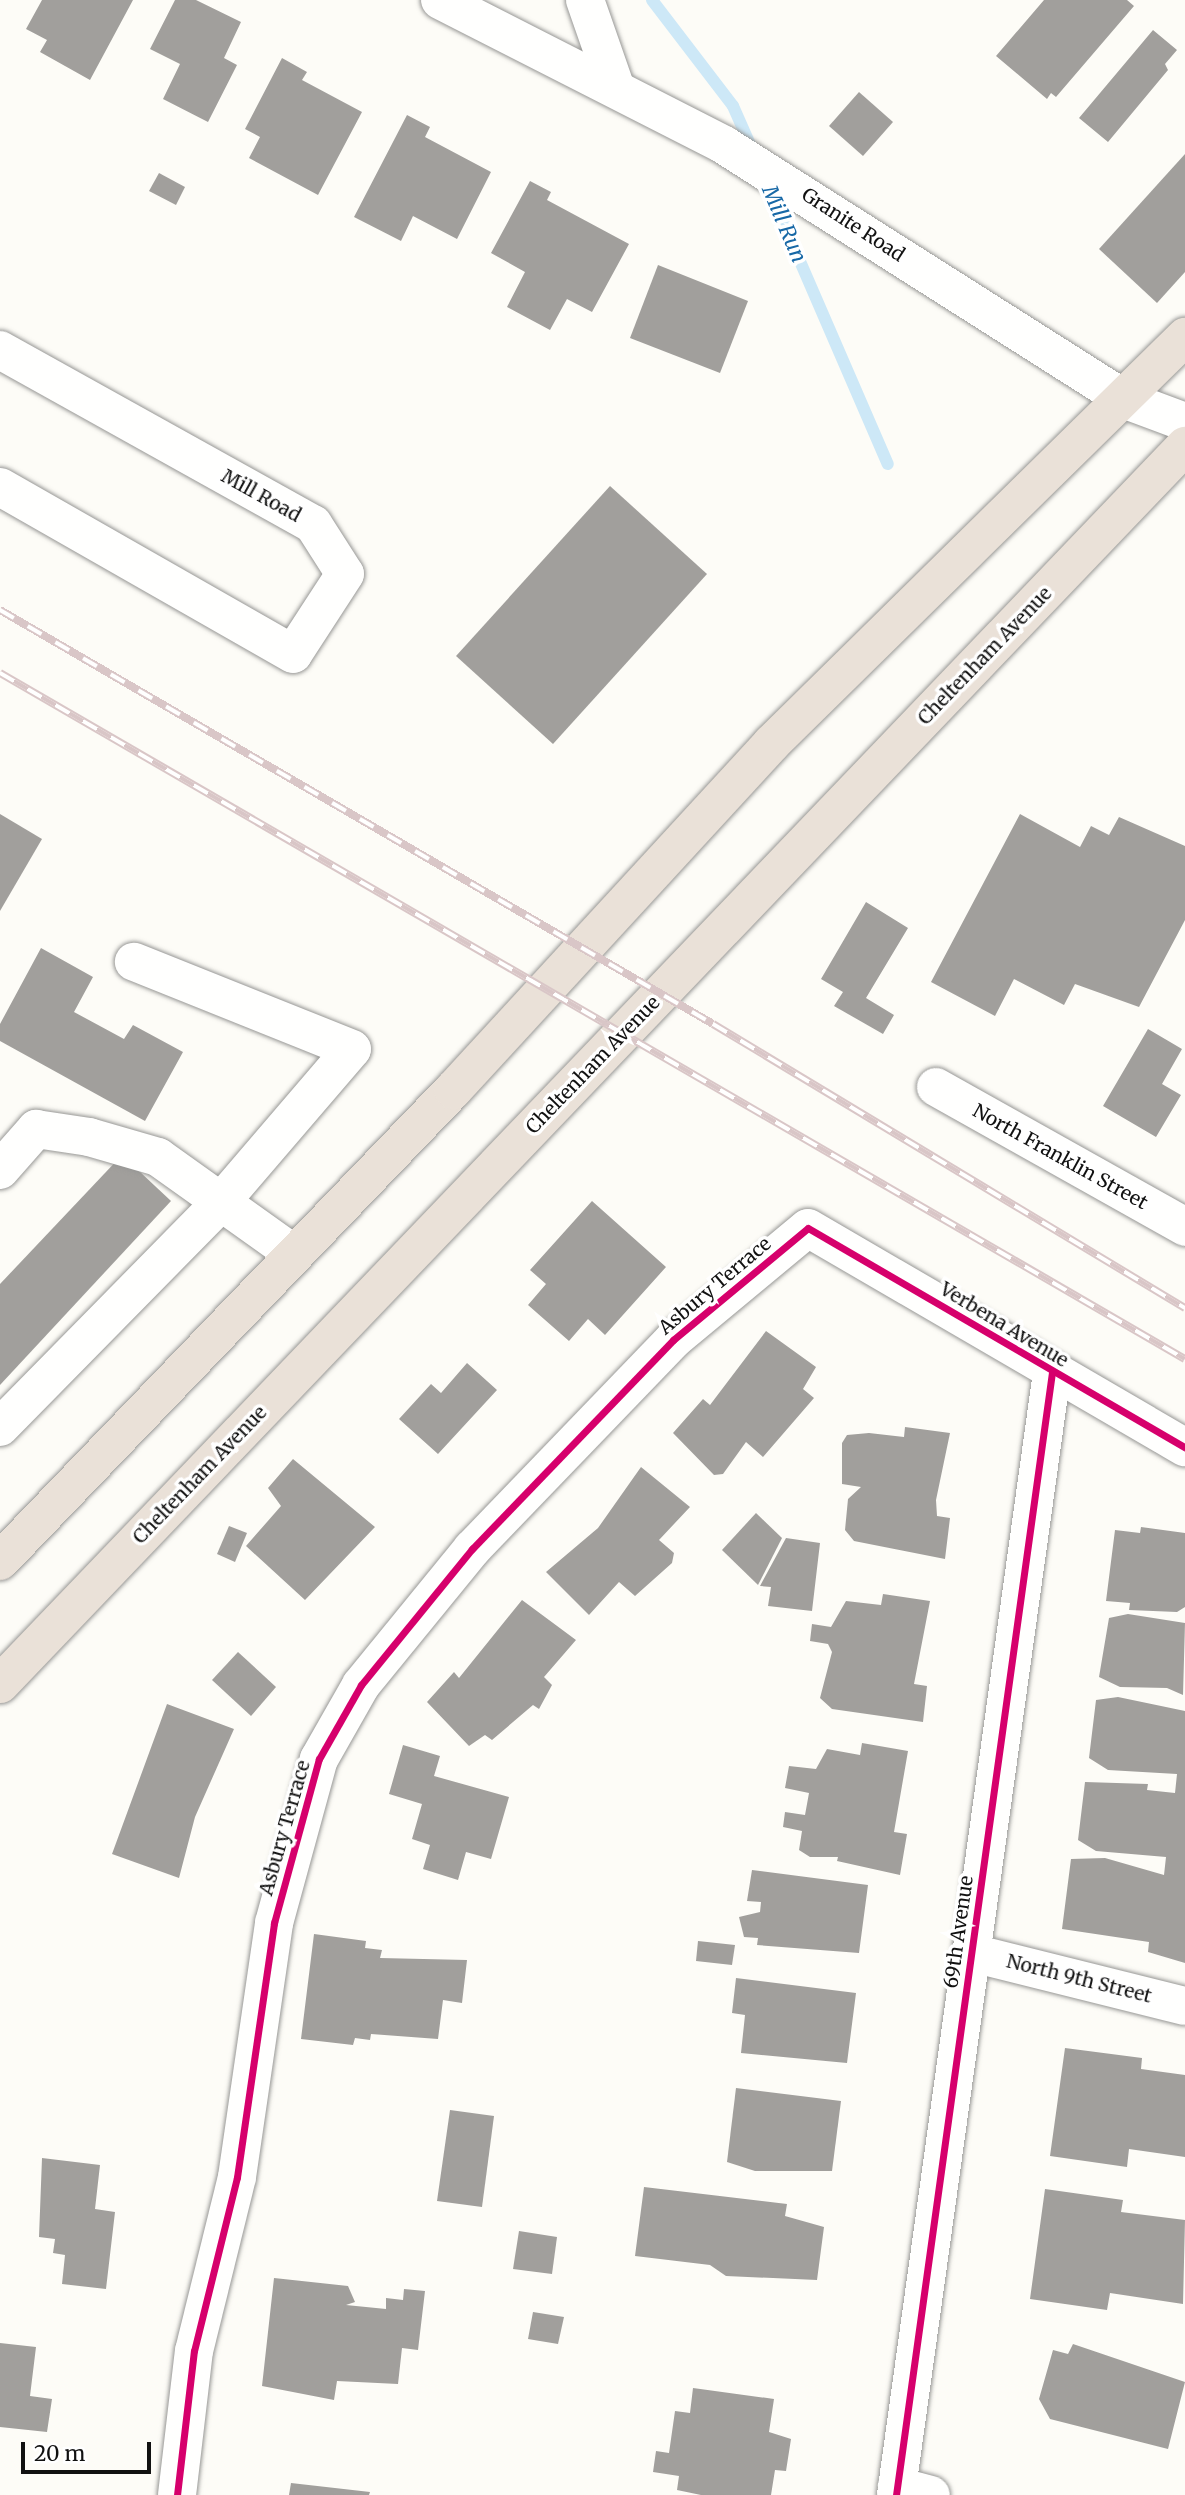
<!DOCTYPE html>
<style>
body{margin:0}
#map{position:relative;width:1185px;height:2495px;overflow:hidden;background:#fdfcf7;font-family:Merriweather,serif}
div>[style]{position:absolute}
.stream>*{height:12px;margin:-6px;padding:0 6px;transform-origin:6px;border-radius:6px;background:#cde8f7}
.building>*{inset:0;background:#a19f9c}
.roads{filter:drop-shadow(0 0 2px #979795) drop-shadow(0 0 2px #979795)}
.minor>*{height:38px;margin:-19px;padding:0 19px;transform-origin:19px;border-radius:19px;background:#fffffe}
.highway>*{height:38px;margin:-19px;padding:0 19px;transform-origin:19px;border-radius:19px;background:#eae1d8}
.rail>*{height:8px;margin-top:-4px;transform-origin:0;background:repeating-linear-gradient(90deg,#fff 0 16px,#d9c6c7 0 32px);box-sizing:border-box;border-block:2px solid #d9c6c7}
.cycleway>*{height:7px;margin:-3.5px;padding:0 3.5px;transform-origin:3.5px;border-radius:3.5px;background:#d6006c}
span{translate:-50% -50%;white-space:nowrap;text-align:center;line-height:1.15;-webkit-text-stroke:7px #fff;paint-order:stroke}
.street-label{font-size:19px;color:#111}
.water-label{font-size:21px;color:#1768a6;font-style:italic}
.scale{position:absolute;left:21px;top:2442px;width:130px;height:32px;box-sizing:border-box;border:4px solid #111;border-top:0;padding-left:9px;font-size:21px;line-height:24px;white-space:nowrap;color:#111;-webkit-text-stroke:5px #fff;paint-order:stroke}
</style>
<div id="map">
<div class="stream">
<div style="left:652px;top:0;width:133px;rotate:52.6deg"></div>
<div style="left:733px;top:106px;width:47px;rotate:66.2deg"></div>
<div style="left:767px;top:185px;width:304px;rotate:66.6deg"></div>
</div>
<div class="building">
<div style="clip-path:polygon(42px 0,133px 0,90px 80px,40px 52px,47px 40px,26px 29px)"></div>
<div style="clip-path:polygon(175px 0,196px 0,241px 22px,224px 58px,237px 65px,208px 122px,163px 99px,180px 64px,150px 49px)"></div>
<div style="clip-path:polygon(1044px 0,1127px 0,1134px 6px,1056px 97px,1051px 93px,1047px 99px,996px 56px)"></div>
<div style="clip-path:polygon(1153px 30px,1177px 50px,1165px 64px,1168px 70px,1108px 142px,1079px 118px)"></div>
<div style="clip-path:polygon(282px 58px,307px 72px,302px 80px,362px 112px,318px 195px,249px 158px,260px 137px,245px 129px)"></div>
<div style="clip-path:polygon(859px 92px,893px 122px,863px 156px,829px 126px)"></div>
<div style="clip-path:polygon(407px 115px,430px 127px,425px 137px,491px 172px,457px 239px,413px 216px,401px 241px,354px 217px)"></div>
<div style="clip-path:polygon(1185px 154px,1185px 272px,1157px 303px,1099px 249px)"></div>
<div style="clip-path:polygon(159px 173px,185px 187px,176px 205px,149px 191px)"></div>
<div style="clip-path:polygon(530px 181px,551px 192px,547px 200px,629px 244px,592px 312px,567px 299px,550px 330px,507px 307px,525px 272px,491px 253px)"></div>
<div style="clip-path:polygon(658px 265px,748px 301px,720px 373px,630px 338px)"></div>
<div style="clip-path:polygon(610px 486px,707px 574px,553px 744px,456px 656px)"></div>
<div style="clip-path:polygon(0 814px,42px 839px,0 911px)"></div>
<div style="clip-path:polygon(1020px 814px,1080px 847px,1091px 826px,1109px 835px,1119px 817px,1185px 846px,1185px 920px,1139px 1007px,1075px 984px,1064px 1005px,1014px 979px,995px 1016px,931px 982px)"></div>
<div style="clip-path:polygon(866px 902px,908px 928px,866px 998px,894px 1015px,883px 1034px,834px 1006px,843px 992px,821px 979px)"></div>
<div style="clip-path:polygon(41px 948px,93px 977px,74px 1012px,124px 1039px,133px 1025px,183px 1052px,145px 1121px,0 1041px,0 1024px)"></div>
<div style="clip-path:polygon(1148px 1029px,1182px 1049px,1162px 1084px,1181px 1095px,1156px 1137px,1103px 1106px)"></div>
<div style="clip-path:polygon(122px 1155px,171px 1201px,0 1385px,0 1284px)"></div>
<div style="clip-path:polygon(592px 1201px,666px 1267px,605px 1335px,588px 1319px,569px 1341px,528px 1305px,546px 1284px,530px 1270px)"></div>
<div style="clip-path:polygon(766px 1331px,816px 1367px,803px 1389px,814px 1398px,763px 1457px,746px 1442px,723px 1474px,714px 1475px,673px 1433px,703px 1399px,710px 1405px)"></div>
<div style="clip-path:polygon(467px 1363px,497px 1390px,438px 1454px,399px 1419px,431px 1384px,441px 1393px)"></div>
<div style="clip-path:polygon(905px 1427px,950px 1433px,936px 1500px,937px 1516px,950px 1518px,945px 1559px,854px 1541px,845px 1530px,848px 1499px,861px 1487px,842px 1484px,842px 1443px,847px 1435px,869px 1433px,904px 1437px)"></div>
<div style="clip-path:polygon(293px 1459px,375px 1527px,305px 1600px,246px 1546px,281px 1506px,268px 1488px)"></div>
<div style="clip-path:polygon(641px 1467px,690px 1507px,659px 1540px,674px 1553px,672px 1563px,635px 1596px,619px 1582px,589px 1615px,546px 1572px,598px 1528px)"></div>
<div style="clip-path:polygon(756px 1513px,782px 1538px,758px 1585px,722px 1550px)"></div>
<div style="clip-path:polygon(229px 1526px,247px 1533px,235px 1562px,217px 1554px)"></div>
<div style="clip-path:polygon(1141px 1527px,1185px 1533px,1185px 1607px,1177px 1612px,1129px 1610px,1130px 1603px,1106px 1601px,1115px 1530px,1140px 1533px)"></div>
<div style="clip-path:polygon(786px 1538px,820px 1543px,812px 1611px,768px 1606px,771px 1587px,760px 1586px)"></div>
<div style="clip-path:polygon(883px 1594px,930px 1601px,914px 1684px,927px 1686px,923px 1722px,832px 1709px,820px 1698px,832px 1652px,828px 1644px,810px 1641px,812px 1624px,831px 1627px,846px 1601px,881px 1605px)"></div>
<div style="clip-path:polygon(522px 1600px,576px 1640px,544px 1677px,552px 1685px,539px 1709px,533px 1705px,492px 1740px,485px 1735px,469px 1746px,427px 1702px,454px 1672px,459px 1678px)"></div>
<div style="clip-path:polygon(1128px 1614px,1185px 1623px,1183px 1695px,1167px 1688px,1120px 1687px,1099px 1677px,1109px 1618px)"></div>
<div style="clip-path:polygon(238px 1652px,276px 1687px,251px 1716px,212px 1680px)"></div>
<div style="clip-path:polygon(1118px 1697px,1185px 1711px,1185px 1963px,1148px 1952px,1149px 1942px,1062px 1929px,1071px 1859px,1105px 1858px,1164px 1875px,1166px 1857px,1096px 1851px,1078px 1840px,1085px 1782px,1148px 1784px,1147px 1790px,1175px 1793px,1177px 1774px,1108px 1770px,1089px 1758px,1096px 1700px)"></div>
<div style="clip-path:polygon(167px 1704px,234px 1729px,195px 1817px,179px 1878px,112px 1854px)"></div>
<div style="clip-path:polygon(862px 1743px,908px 1751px,894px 1832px,907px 1834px,900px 1875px,837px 1861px,838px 1857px,810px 1857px,799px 1850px,802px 1831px,783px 1827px,785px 1812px,805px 1815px,809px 1793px,785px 1788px,789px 1766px,816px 1769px,827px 1749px,860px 1755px)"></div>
<div style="clip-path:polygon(403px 1745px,440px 1756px,434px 1776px,509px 1797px,491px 1859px,466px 1852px,458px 1880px,423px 1869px,430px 1845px,412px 1839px,422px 1804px,389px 1794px)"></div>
<div style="clip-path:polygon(752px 1870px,868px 1885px,859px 1953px,757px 1945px,758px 1938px,744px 1937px,739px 1917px,760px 1912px,761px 1902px,747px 1901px)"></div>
<div style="clip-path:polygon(314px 1934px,366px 1941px,365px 1948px,382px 1950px,380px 1958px,467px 1960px,462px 2003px,443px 2000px,438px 2039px,371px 2034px,370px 2040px,355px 2038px,353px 2045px,301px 2039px)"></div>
<div style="clip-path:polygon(698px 1941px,735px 1945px,732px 1965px,696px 1961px)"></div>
<div style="clip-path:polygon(736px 1978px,856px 1993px,847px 2063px,741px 2053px,745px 2015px,732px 2013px)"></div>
<div style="clip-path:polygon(1065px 2048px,1142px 2058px,1141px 2069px,1185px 2075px,1185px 2157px,1129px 2149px,1127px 2167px,1050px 2156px)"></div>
<div style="clip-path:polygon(736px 2088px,841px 2101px,832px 2171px,755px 2171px,727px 2162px)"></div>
<div style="clip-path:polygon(450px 2110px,494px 2116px,482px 2207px,437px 2201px)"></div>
<div style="clip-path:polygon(42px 2158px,100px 2165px,95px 2209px,115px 2212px,106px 2289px,62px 2284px,65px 2255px,53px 2253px,55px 2239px,39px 2237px)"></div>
<div style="clip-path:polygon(644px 2187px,787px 2204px,785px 2216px,824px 2227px,817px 2280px,726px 2276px,710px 2265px,635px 2256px)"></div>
<div style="clip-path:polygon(1045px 2189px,1123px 2200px,1121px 2212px,1185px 2220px,1183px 2304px,1110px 2293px,1107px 2310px,1030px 2299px)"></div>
<div style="clip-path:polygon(519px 2231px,557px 2237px,552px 2274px,513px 2269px)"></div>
<div style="clip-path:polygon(274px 2278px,348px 2286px,355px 2302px,346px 2305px,386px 2309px,386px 2298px,403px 2300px,404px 2289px,425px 2291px,418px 2350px,402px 2348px,398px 2384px,337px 2381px,334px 2400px,262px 2386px)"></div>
<div style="clip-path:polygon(533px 2312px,564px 2317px,558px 2344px,528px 2339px)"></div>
<div style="clip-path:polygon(0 2343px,36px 2347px,30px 2396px,52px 2399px,47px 2432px,0 2427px)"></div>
<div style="clip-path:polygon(1073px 2344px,1185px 2382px,1168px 2449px,1050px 2419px,1039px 2399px,1053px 2350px,1068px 2354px)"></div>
<div style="clip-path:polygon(693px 2388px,774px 2399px,769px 2432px,791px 2439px,786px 2471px,775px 2470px,771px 2495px,701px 2495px,677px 2490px,679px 2476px,653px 2472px,656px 2451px,669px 2453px,675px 2411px,690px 2413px)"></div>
<div style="clip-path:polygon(291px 2483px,370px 2492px,369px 2495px,289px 2495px)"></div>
</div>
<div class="roads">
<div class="minor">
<div style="left:440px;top:0;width:319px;rotate:27deg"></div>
<div style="left:724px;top:145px;width:476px;rotate:32.4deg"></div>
<div style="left:1126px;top:400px;width:63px;rotate:20.4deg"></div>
<div style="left:585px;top:0;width:94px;rotate:70.8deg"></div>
<div style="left:0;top:350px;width:358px;rotate:29.1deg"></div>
<div style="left:313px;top:524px;width:59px;rotate:57.4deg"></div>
<div style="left:345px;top:574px;width:95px;rotate:123deg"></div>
<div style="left:293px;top:654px;width:337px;rotate:-150.3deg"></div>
<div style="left:936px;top:1087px;width:286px;rotate:29.3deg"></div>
<div style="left:0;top:1170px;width:55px;rotate:-48.7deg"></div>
<div style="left:36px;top:1129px;width:54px;rotate:8.6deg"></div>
<div style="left:89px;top:1137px;width:72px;rotate:16.2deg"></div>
<div style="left:158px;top:1157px;width:163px;rotate:35.5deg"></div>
<div style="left:0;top:1427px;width:315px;rotate:-45.5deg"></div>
<div style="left:221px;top:1202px;width:201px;rotate:-49.4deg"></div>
<div style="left:352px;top:1049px;width:235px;rotate:-158.2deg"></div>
<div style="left:972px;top:1953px;width:219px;rotate:14deg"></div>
<div style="left:897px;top:2486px;width:35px;rotate:15deg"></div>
<div style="left:177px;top:2495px;width:145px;rotate:-83.3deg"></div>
<div style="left:194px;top:2351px;width:179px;rotate:-76.1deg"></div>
<div style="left:237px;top:2177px;width:257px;rotate:-81.7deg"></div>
<div style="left:274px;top:1923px;width:170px;rotate:-74.7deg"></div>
<div style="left:319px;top:1759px;width:85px;rotate:-60.4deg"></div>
<div style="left:361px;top:1685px;width:176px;rotate:-50.8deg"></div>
<div style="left:472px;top:1549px;width:290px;rotate:-46.1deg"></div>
<div style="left:673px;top:1340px;width:175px;rotate:-39.7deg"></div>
<div style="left:808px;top:1228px;width:436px;rotate:30.2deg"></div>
<div style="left:896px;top:2495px;width:1134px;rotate:-82.09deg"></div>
</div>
<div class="highway">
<div style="left:0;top:1561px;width:653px;rotate:-46.12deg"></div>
<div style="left:453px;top:1090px;width:470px;rotate:-47.4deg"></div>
<div style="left:771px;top:744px;width:581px;rotate:-44.51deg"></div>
<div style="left:0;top:1684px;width:1714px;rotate:-46.25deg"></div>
</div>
</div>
<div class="rail">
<div style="left:0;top:610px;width:824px;rotate:30.14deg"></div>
<div style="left:713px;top:1024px;width:551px;rotate:31.04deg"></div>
<div style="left:0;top:673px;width:1369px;rotate:30.07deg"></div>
</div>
<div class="cycleway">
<div style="left:177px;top:2495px;width:145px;rotate:-83.3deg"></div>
<div style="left:194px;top:2351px;width:179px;rotate:-76.1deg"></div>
<div style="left:237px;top:2177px;width:257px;rotate:-81.7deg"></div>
<div style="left:274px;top:1923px;width:170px;rotate:-74.7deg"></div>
<div style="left:319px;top:1759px;width:85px;rotate:-60.4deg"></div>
<div style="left:361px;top:1685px;width:176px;rotate:-50.8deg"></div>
<div style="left:472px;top:1549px;width:290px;rotate:-46.1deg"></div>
<div style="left:673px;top:1340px;width:175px;rotate:-39.7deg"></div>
<div style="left:808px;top:1228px;width:436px;rotate:30.2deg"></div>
<div style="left:896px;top:2495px;width:1134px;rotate:-82.09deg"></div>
</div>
<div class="street-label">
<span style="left:853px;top:225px;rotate:33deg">Granite Road</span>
<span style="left:261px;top:496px;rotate:29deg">Mill Road</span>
<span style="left:985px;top:656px;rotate:-46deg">Cheltenham Avenue</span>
<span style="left:593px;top:1065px;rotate:-46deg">Cheltenham Avenue</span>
<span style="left:1060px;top:1157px;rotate:29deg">North Franklin Street</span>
<span style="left:715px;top:1286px;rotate:-40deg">Asbury Terrace</span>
<span style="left:1004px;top:1325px;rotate:31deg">Verbena Avenue</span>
<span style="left:200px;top:1475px;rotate:-46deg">Cheltenham Avenue</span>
<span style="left:285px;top:1828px;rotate:-74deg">Asbury Terrace</span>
<span style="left:959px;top:1932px;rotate:-82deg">69th Avenue</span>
<span style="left:1079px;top:1979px;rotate:14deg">North 9th Street</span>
</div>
<div class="water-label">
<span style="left:784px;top:224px;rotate:67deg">Mill Run</span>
</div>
<div class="scale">20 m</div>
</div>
